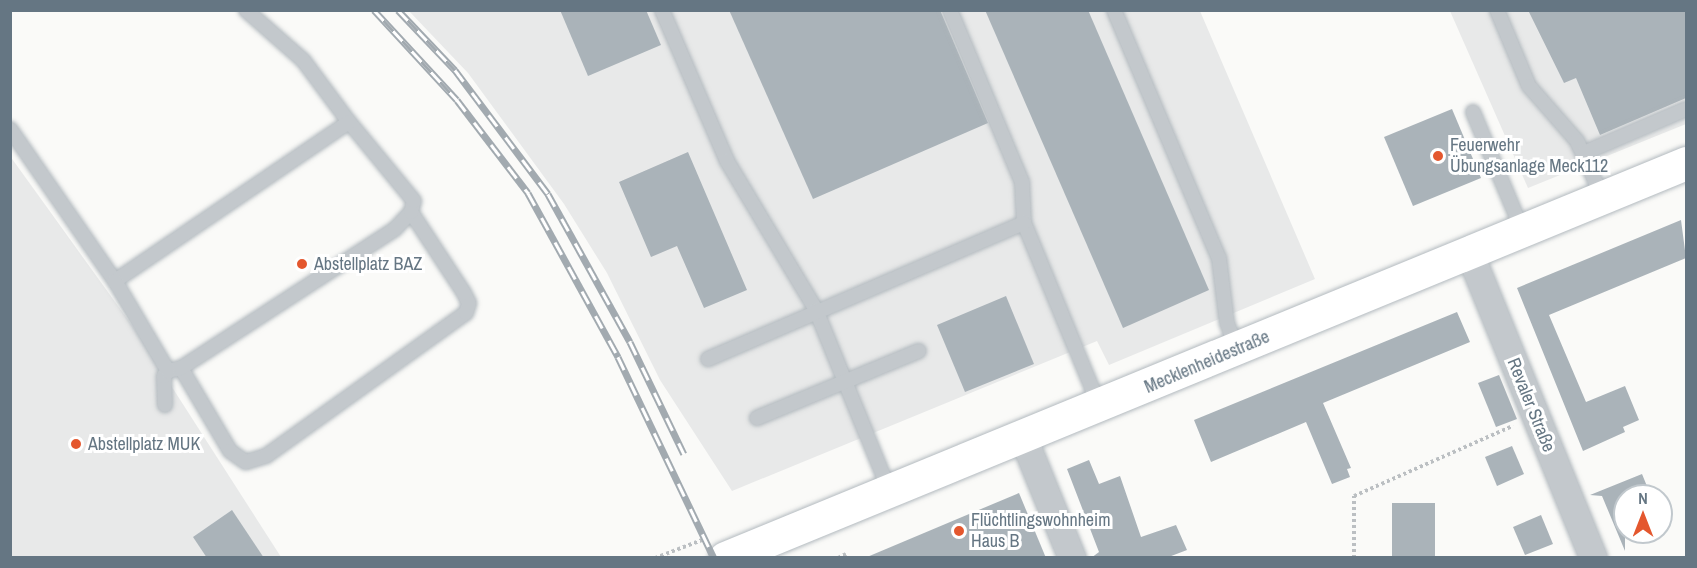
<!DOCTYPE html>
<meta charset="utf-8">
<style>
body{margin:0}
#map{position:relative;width:1697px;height:568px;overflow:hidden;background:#fafaf8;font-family:"Archivo Narrow",sans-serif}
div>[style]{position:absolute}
.built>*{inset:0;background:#e8e9e9}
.building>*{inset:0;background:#aab3b9}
.path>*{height:4px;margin-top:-2px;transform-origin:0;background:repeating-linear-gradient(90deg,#bbbfc2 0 3px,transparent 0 6px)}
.roads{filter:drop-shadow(0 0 2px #b3babf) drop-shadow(0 0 2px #b3babf)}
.lane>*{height:14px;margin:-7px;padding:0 7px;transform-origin:7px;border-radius:7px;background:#c3c8cc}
.street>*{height:27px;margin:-13.5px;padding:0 13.5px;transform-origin:13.5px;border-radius:13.5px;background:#c3c8cc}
.secondary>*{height:33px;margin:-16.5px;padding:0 16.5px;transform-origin:16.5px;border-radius:16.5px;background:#fff}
.rail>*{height:7px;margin-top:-3.5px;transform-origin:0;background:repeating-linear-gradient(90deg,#fff 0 14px,#a2aab0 0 28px);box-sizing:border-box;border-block:2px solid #a2aab0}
.dots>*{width:16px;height:16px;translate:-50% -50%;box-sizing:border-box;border:3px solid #fff;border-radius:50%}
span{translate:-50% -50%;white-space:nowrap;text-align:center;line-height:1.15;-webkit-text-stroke:6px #fff;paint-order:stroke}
.poi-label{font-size:18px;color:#657683}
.left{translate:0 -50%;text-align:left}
.street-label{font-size:18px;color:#657683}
.frame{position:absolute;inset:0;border:12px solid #657683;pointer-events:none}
.north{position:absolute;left:1613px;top:484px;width:60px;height:60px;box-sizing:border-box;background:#fff;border:2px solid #c1c8cd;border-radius:50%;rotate:0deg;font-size:16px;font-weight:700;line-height:24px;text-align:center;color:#657683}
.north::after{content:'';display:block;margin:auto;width:21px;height:27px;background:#e4572e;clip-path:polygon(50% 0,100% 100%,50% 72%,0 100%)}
</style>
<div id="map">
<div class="built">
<div style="clip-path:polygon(409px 11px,1200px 11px,1315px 279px,1109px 365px,1097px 341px,732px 491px,660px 380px,607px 273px,564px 204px,468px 73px)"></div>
<div style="clip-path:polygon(1450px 11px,1686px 11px,1686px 124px,1528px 188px)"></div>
<div style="clip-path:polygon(10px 156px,136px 331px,281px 557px,11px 557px)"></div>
</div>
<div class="building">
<div style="clip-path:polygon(560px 10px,646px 10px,661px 45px,588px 76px)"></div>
<div style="clip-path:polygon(729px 10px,940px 10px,988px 123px,813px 199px)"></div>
<div style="clip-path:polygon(985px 10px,1088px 10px,1209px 290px,1123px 328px)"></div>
<div style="clip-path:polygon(1528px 10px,1686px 10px,1686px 98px,1600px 135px,1576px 78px,1564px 83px)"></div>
<div style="clip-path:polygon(1452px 109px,1481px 178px,1413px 206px,1384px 137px)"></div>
<div style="clip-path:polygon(688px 152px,747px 290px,704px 308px,677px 246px,651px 257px,619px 182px)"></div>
<div style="clip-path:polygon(1681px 220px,1686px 258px,1549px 315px,1586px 402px,1625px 386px,1639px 420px,1623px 427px,1625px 432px,1583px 451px,1517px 288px)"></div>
<div style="clip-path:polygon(1006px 296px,1034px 364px,965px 392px,937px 325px)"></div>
<div style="clip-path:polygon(1457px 312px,1470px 342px,1323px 403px,1351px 468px,1347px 469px,1350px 477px,1332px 484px,1306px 422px,1211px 462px,1194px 420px)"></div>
<div style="clip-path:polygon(1499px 375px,1517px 419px,1496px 427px,1478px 383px)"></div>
<div style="clip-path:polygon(1512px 446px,1524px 474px,1497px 486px,1485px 457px)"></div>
<div style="clip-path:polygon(1089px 460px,1099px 484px,1120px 476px,1141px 537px,1176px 525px,1187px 550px,1166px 558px,1091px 558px,1099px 552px,1067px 469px)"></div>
<div style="clip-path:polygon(1642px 474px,1651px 496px,1625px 496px,1625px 551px,1602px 496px,1590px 495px)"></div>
<div style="clip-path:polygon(1019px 493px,1046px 558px,867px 558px,867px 557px)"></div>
<div style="clip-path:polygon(1392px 503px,1435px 503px,1435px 558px,1392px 558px)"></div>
<div style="clip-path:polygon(232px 510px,264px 558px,207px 558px,193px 537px)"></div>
<div style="clip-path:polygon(1541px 515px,1553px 544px,1525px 555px,1513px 527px)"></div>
</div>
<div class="path">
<div style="left:655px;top:558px;width:50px;rotate:-21deg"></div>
<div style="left:838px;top:558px;width:9px;rotate:-27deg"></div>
<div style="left:1354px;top:558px;width:62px;rotate:-90deg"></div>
<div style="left:1354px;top:496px;width:174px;rotate:-23.8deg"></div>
</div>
<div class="roads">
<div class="lane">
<div style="left:246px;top:10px;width:76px;rotate:41.3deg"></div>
<div style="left:303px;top:60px;width:77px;rotate:53.4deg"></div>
<div style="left:662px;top:10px;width:164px;rotate:66.7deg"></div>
<div style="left:727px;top:161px;width:174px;rotate:59.1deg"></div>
<div style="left:816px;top:310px;width:194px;rotate:67.9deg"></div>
<div style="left:950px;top:10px;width:186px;rotate:67.3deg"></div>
<div style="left:1022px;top:182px;width:41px;rotate:87.2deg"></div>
<div style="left:1024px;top:223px;width:197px;rotate:67.6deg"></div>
<div style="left:1114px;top:10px;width:269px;rotate:67.1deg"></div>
<div style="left:1219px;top:258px;width:65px;rotate:83deg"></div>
<div style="left:1227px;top:323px;width:28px;rotate:69deg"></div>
<div style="left:1497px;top:10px;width:82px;rotate:67.2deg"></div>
<div style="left:1529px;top:86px;width:73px;rotate:48.9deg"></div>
<div style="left:1577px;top:141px;width:60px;rotate:65.6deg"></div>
<div style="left:1473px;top:112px;width:128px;rotate:67.4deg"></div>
<div style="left:10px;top:129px;width:185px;rotate:55.4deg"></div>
<div style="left:1584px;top:153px;width:111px;rotate:-23.3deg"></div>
<div style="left:708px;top:359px;width:344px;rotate:-23.3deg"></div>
<div style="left:181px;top:368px;width:96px;rotate:59.4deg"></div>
<div style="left:230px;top:451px;width:19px;rotate:35deg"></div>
<div style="left:246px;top:462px;width:21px;rotate:-17deg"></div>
<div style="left:266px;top:456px;width:246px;rotate:-35.6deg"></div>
<div style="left:466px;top:313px;width:10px;rotate:-73deg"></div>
<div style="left:469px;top:303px;width:11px;rotate:-117deg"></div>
<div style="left:464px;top:293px;width:97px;rotate:-123.2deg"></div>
<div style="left:165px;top:405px;width:29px;rotate:-92deg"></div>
<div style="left:164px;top:376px;width:6px;rotate:-51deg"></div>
<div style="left:168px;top:371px;width:13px;rotate:-13deg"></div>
<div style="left:181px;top:368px;width:255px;rotate:-33deg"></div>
<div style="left:395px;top:229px;width:23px;rotate:-47deg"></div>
<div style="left:411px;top:212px;width:11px;rotate:-75deg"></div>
<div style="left:414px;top:201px;width:102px;rotate:-129.4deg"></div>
<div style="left:349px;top:122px;width:283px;rotate:145.8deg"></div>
<div style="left:115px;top:281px;width:104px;rotate:59.5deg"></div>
<div style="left:757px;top:418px;width:175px;rotate:-22.5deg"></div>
</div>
<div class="street">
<div style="left:1469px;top:252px;width:330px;rotate:67.9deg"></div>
<div style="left:1022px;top:435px;width:133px;rotate:67.9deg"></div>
</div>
<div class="secondary">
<div style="left:725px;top:558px;width:1039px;rotate:-22.34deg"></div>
</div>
</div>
<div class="rail">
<div style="left:374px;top:10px;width:122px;rotate:47.3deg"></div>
<div style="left:457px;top:100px;width:117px;rotate:52.6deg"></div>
<div style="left:528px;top:193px;width:187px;rotate:61.2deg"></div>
<div style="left:618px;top:357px;width:223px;rotate:64.5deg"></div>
<div style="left:398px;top:10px;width:83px;rotate:46.5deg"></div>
<div style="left:455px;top:70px;width:155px;rotate:53.1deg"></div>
<div style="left:548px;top:194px;width:169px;rotate:61deg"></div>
<div style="left:630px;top:342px;width:124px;rotate:64.3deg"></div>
</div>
<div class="dots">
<div style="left:1438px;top:156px;background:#e4572e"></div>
<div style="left:302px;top:264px;background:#e4572e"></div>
<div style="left:76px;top:444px;background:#e4572e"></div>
<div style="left:959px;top:531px;background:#e4572e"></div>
</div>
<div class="poi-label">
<span class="left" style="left:1450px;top:156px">Feuerwehr<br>Übungsanlage Meck112</span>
<span class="left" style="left:314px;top:264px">Abstellplatz BAZ</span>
<span class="left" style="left:88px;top:444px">Abstellplatz MUK</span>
<span class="left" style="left:971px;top:531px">Flüchtlingswohnheim<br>Haus B</span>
</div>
<div class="street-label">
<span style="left:1207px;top:362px;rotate:-23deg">Mecklenheidestraße</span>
<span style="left:1531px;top:405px;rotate:68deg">Revaler Straße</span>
</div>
<div class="frame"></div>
<div class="north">N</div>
</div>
